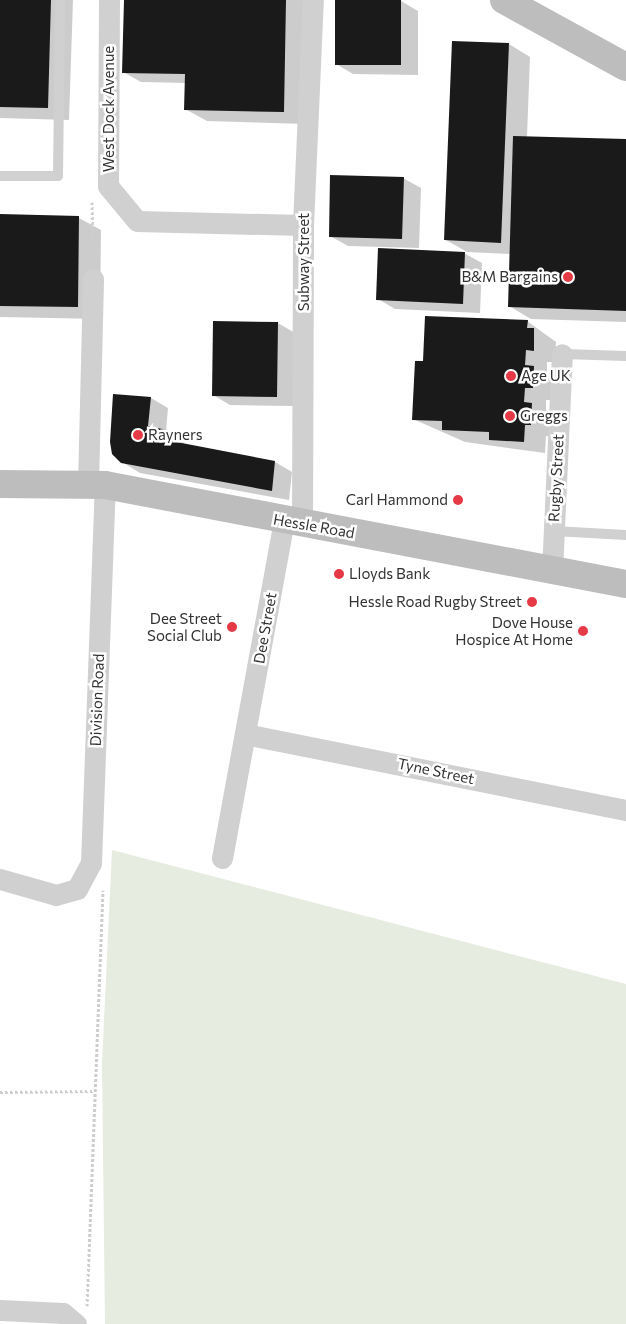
<!DOCTYPE html>
<style>
body{margin:0}
#map{position:relative;width:626px;height:1324px;overflow:hidden;background:#fff;font-family:Commissioner,sans-serif}
div>[style]{position:absolute}
.green>*{inset:0;background:#e6ecdf}
.shadow>*{inset:0;background:#0003}
.building>*{inset:0;background:#1a1a1a}
.path>*{height:3px;margin-top:-1.5px;transform-origin:0;background:repeating-linear-gradient(90deg,#cdcdcd 0 2.5px,transparent 0 5px)}
.lane>*{height:10px;margin:-5px;padding:0 5px;transform-origin:5px;border-radius:5px;background:#d0d0d0}
.street>*{height:21px;margin:-10.5px;padding:0 10.5px;transform-origin:10.5px;border-radius:10.5px;background:#d0d0d0}
.secondary>*{height:28px;margin:-14px;padding:0 14px;transform-origin:14px;border-radius:14px;background:#bdbdbd}
.dots>*{width:14px;height:14px;translate:-50% -50%;box-sizing:border-box;border:2px solid #fff;border-radius:50%}
span{translate:-50% -50%;white-space:nowrap;text-align:center;line-height:1.15;-webkit-text-stroke:5px #fff;paint-order:stroke}
.street-label{font-size:15px;color:#333}
.poi-label{font-size:15px;color:#333}
.right{translate:-100% -50%;text-align:right}
.left{translate:0 -50%;text-align:left}
</style>
<div id="map">
<div class="green">
<div style="clip-path:polygon(112px 850px,626px 984px,626px 1324px,105px 1324px,102px 1063px)"></div>
</div>
<div class="shadow">
<div style="clip-path:polygon(0 0,73px 0,69px 120px,0 118px)"></div>
<div style="clip-path:polygon(125px 0,304px 0,306px 124px,207px 121px,185px 109px,186px 83px,141px 82px,123px 72px)"></div>
<div style="clip-path:polygon(337px 1px,401px 1px,418px 11px,418px 75px,353px 74px,336px 64px)"></div>
<div style="clip-path:polygon(509px 44px,530px 57px,527px 137px,626px 140px,626px 322px,531px 319px,509px 306px,511px 254px,467px 252px,446px 240px)"></div>
<div style="clip-path:polygon(403px 178px,421px 188px,419px 248px,348px 246px,330px 236px)"></div>
<div style="clip-path:polygon(0 216px,79px 218px,101px 230px,100px 319px,0 317px)"></div>
<div style="clip-path:polygon(464px 253px,482px 263px,480px 313px,395px 309px,378px 299px)"></div>
<div style="clip-path:polygon(527px 321px,556px 342px,555px 362px,547px 362px,547px 375px,555px 379px,554px 400px,546px 400px,546px 412px,554px 417px,553px 437px,546px 436px,545px 453px,465px 442px,413px 419px,424px 363px)"></div>
<div style="clip-path:polygon(214px 322px,278px 323px,295px 333px,294px 406px,230px 405px,213px 395px)"></div>
<div style="clip-path:polygon(114px 396px,151px 398px,168px 408px,166px 431px,184px 441px,183px 445px,275px 462px,292px 472px,289px 500px,140px 473px,122px 462px)"></div>
</div>
<div class="building">
<div style="clip-path:polygon(0 0,51px 0,48px 108px,0 107px)"></div>
<div style="clip-path:polygon(124px 0,286px 0,284px 112px,184px 110px,185px 74px,122px 73px)"></div>
<div style="clip-path:polygon(335px 0,401px 0,401px 65px,335px 65px)"></div>
<div style="clip-path:polygon(452px 41px,509px 43px,501px 243px,444px 240px)"></div>
<div style="clip-path:polygon(513px 136px,626px 139px,626px 311px,508px 307px)"></div>
<div style="clip-path:polygon(330px 175px,404px 177px,402px 239px,329px 237px)"></div>
<div style="clip-path:polygon(0 214px,79px 216px,78px 307px,0 306px)"></div>
<div style="clip-path:polygon(378px 248px,465px 252px,463px 304px,376px 300px)"></div>
<div style="clip-path:polygon(425px 316px,528px 320px,527px 328px,534px 328px,534px 351px,526px 350px,525px 365px,534px 366px,533px 388px,525px 388px,524px 402px,532px 403px,531px 425px,525px 425px,524px 442px,489px 440px,489px 432px,442px 430px,442px 421px,412px 420px,415px 361px,423px 361px)"></div>
<div style="clip-path:polygon(213px 321px,278px 322px,277px 397px,212px 396px)"></div>
<div style="clip-path:polygon(113px 394px,151px 397px,148px 426px,167px 430px,166px 440px,275px 461px,272px 491px,121px 463px,112px 454px,110px 442px)"></div>
</div>
<div class="path">
<div style="left:92px;top:202px;width:56px;rotate:89deg"></div>
<div style="left:0;top:1092px;width:94px;rotate:-0.6deg"></div>
<div style="left:87px;top:1306px;width:416px;rotate:-87.8deg"></div>
</div>
<div class="lane">
<div style="left:0;top:176px;width:58px"></div>
<div style="left:58px;top:176px;width:176px;rotate:-89.3deg"></div>
<div style="left:562px;top:354px;width:64px;rotate:1.8deg"></div>
<div style="left:554px;top:531px;width:72px;rotate:3.2deg"></div>
</div>
<div class="street">
<div style="left:109px;top:0;width:186px;rotate:90.3deg"></div>
<div style="left:108px;top:186px;width:45px;rotate:50.4deg"></div>
<div style="left:137px;top:221px;width:166px;rotate:1.4deg"></div>
<div style="left:88px;top:485px;width:206px;rotate:-88.6deg"></div>
<div style="left:302px;top:523px;width:298px;rotate:-89.8deg"></div>
<div style="left:303px;top:225px;width:225px;rotate:-87.5deg"></div>
<div style="left:552px;top:572px;width:218px;rotate:-87.4deg"></div>
<div style="left:245px;top:734px;width:389px;rotate:11.3deg"></div>
<div style="left:222px;top:858px;width:343px;rotate:-79.6deg"></div>
<div style="left:0;top:879px;width:58px;rotate:15.9deg"></div>
<div style="left:56px;top:895px;width:22px;rotate:-16deg"></div>
<div style="left:77px;top:889px;width:30px;rotate:-62deg"></div>
<div style="left:91px;top:863px;width:378px;rotate:-87.9deg"></div>
<div style="left:0;top:1310px;width:63px;rotate:2.7deg"></div>
<div style="left:63px;top:1313px;width:17px;rotate:40deg"></div>
</div>
<div class="secondary">
<div style="left:504px;top:0;width:139px;rotate:28.8deg"></div>
<div style="left:0;top:484px;width:105px;rotate:0.5deg"></div>
<div style="left:105px;top:485px;width:530px;rotate:10.76deg"></div>
</div>
<div class="dots">
<div style="left:568px;top:277px;background:#e63946"></div>
<div style="left:511px;top:376px;background:#e63946"></div>
<div style="left:510px;top:416px;background:#e63946"></div>
<div style="left:138px;top:435px;background:#e63946"></div>
<div style="left:458px;top:500px;background:#e63946"></div>
<div style="left:339px;top:574px;background:#e63946"></div>
<div style="left:532px;top:602px;background:#e63946"></div>
<div style="left:232px;top:627px;background:#e63946"></div>
<div style="left:583px;top:631px;background:#e63946"></div>
</div>
<div class="street-label">
<span style="left:109px;top:109px;rotate:-90deg">West Dock Avenue</span>
<span style="left:304px;top:262px;rotate:-90deg">Subway Street</span>
<span style="left:556px;top:478px;rotate:-87deg">Rugby Street</span>
<span style="left:314px;top:526px;rotate:10deg">Hessle Road</span>
<span style="left:265px;top:628px;rotate:-80deg">Dee Street</span>
<span style="left:97px;top:700px;rotate:-88deg">Division Road</span>
<span style="left:436px;top:771px;rotate:12deg">Tyne Street</span>
</div>
<div class="poi-label">
<span class="right" style="left:558px;top:277px">B&amp;M Bargains</span>
<span class="left" style="left:521px;top:376px">Age UK</span>
<span class="left" style="left:520px;top:416px">Greggs</span>
<span class="left" style="left:148px;top:435px">Rayners</span>
<span class="right" style="left:448px;top:500px">Carl Hammond</span>
<span class="left" style="left:349px;top:574px">Lloyds Bank</span>
<span class="right" style="left:522px;top:602px">Hessle Road Rugby Street</span>
<span class="right" style="left:222px;top:627px">Dee Street<br>Social Club</span>
<span class="right" style="left:573px;top:631px">Dove House<br>Hospice At Home</span>
</div>
</div>
